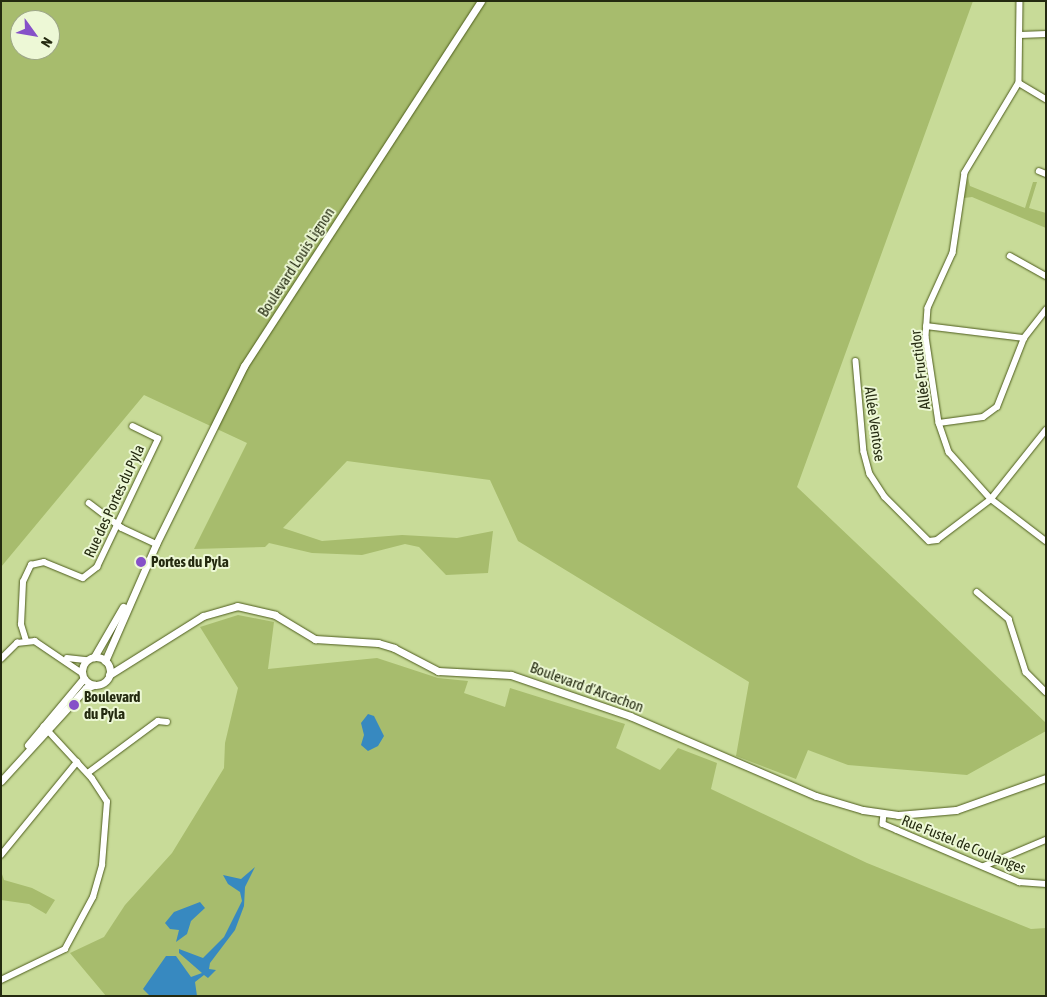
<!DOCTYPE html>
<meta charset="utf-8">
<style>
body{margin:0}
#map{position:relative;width:1047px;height:997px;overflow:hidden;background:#c8db98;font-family:"Asap Condensed",sans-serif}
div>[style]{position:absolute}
.green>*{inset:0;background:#a7bc6d}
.water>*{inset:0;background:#3789c0}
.roads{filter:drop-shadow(0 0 1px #4d5c1c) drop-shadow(0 0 1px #4d5c1c)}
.minor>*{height:5.5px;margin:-2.75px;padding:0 2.75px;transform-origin:2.75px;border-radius:2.75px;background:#fff}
.major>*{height:7px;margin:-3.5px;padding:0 3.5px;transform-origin:3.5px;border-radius:3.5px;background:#fff}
.major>.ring{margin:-3.5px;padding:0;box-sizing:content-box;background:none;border:7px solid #fff;border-radius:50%}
.dots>*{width:14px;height:14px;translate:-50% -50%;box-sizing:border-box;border:2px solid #edf8d6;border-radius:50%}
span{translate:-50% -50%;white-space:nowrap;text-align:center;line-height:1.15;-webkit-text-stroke:4px #edf8d6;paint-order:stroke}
.street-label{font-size:15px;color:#242a10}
.poi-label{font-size:15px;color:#242a10;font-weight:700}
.left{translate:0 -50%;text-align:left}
.frame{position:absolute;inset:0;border:2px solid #242a10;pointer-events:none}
.north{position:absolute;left:10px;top:10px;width:50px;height:50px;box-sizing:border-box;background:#edf8d6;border:1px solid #9da687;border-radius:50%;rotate:122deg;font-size:14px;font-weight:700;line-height:20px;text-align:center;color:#242a10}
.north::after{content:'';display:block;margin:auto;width:18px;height:22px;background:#8651c8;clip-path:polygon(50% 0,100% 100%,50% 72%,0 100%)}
</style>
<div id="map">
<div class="green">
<div style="clip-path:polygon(evenodd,1px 1px,973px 1px,797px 487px,1046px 723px,1046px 731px,967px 775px,848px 765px,808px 750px,796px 779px,736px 756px,749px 682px,518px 541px,490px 480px,347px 461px,283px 528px,322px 541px,402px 535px,457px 538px,493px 531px,488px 573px,446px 575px,419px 547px,405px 544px,362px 555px,312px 553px,269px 543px,265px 547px,194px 549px,247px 443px,144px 395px,1px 567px,1px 1px,20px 20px,50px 20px,50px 50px,20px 50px,20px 20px)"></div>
<div style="clip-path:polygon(968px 178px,970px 186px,1025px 208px,1033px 182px,1037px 182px,1029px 208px,1046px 213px,1046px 228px,972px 197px,964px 198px)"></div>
<div style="clip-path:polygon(238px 615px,274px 622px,268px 669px,377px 658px,438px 678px,468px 681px,464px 693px,505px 707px,510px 688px,625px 724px,616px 748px,660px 770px,678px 748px,717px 763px,711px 789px,867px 863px,1031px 929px,1046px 928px,1046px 996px,106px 996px,70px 953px,104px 937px,125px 905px,172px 853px,224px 768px,225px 743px,238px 688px,200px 627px)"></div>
<div style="clip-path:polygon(1px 871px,4px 880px,32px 888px,55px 900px,46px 914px,29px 904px,1px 900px)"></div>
</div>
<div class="water">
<div style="clip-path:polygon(368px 714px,374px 716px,384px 736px,378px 746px,368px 751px,361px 745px,364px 735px,361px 723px)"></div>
<div style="clip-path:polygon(255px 867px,245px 887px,244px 906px,235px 930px,210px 963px,209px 969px,216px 970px,208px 978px,204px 975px,195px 982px,197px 996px,150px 996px,143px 989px,166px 956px,176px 956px,191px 977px,202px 973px,179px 953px,179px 949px,203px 958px,224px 937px,242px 901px,240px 892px,228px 884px,223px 875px,241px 879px)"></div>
<div style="clip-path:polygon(200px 902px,205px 908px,191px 921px,187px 934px,176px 942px,179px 930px,170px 929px,165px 923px,174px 912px)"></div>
</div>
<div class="roads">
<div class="minor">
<div style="left:1020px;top:1px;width:82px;rotate:90.7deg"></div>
<div style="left:1019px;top:83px;width:105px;rotate:121deg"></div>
<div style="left:965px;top:173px;width:81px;rotate:98.5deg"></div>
<div style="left:953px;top:253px;width:60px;rotate:114.4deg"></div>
<div style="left:928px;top:308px;width:29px;rotate:94deg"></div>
<div style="left:926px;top:337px;width:87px;rotate:81.4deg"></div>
<div style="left:939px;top:423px;width:31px;rotate:71deg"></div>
<div style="left:949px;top:452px;width:63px;rotate:48.2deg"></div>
<div style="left:991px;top:499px;width:69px;rotate:37.4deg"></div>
<div style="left:1020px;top:35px;width:26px;rotate:-2deg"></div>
<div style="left:1019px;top:83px;width:31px;rotate:31deg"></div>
<div style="left:1039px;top:171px;width:8px;rotate:23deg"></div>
<div style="left:1010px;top:256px;width:41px;rotate:29.1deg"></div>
<div style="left:926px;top:326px;width:99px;rotate:7deg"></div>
<div style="left:856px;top:361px;width:91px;rotate:85deg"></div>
<div style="left:864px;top:452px;width:23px;rotate:75deg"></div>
<div style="left:870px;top:474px;width:27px;rotate:57deg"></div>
<div style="left:885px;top:497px;width:62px;rotate:45deg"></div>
<div style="left:929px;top:541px;width:8px;rotate:-7deg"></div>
<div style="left:937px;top:540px;width:68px;rotate:-37.2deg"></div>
<div style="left:991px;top:499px;width:88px;rotate:-51.4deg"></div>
<div style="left:939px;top:423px;width:44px;rotate:-7.8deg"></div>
<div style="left:983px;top:417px;width:17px;rotate:-36deg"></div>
<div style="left:997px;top:407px;width:74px;rotate:-68.6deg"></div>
<div style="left:1024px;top:338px;width:36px;rotate:-52deg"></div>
<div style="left:89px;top:503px;width:41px;rotate:37.1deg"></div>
<div style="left:122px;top:528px;width:38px;rotate:25deg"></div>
<div style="left:977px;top:592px;width:42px;rotate:40.2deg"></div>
<div style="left:1009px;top:619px;width:56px;rotate:72.2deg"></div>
<div style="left:1026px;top:672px;width:28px;rotate:45deg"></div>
<div style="left:26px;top:641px;width:17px;rotate:-107deg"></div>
<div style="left:21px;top:625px;width:43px;rotate:-87.3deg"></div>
<div style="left:23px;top:582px;width:19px;rotate:-65deg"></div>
<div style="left:31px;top:565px;width:13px;rotate:-13deg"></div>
<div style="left:44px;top:562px;width:42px;rotate:22.3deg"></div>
<div style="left:83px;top:578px;width:18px;rotate:-38deg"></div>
<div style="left:97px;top:567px;width:142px;rotate:-64.5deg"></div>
<div style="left:158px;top:439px;width:28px;rotate:-154deg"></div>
<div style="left:67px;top:658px;width:20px;rotate:6deg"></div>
<div style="left:1px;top:659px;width:23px;rotate:-45deg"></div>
<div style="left:17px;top:643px;width:18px;rotate:-6deg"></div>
<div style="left:35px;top:641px;width:57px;rotate:34.2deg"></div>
<div style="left:88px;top:773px;width:87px;rotate:-36.6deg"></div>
<div style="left:158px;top:721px;width:9px;rotate:6deg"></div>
<div style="left:884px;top:814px;width:10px;rotate:96deg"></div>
<div style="left:883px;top:824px;width:15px;rotate:23deg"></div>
<div style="left:897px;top:830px;width:133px;rotate:23.1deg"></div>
<div style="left:1019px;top:882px;width:27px;rotate:4deg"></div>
<div style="left:1px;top:855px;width:120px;rotate:-50.7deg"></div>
<div style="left:984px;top:866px;width:67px;rotate:-22.8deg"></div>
<div style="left:1px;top:980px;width:71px;rotate:-25.8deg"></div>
<div style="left:65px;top:949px;width:59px;rotate:-61.7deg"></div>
<div style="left:93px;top:897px;width:33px;rotate:-74deg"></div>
<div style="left:102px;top:865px;width:63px;rotate:-85.5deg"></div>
<div style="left:107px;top:802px;width:27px;rotate:-123deg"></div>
<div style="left:92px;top:779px;width:71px;rotate:-132.7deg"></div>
</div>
<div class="major">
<div style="left:94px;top:657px;width:58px;rotate:-59.9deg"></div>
<div class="ring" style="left:82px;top:657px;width:21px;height:21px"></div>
<div style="left:105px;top:661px;width:128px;rotate:-66.4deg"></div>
<div style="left:156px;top:544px;width:199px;rotate:-63.7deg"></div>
<div style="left:244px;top:366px;width:435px;rotate:-57deg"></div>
<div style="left:109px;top:675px;width:111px;rotate:-32.1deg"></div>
<div style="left:203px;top:616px;width:35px;rotate:-16deg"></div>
<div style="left:237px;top:606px;width:39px;rotate:13deg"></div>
<div style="left:275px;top:615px;width:47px;rotate:31deg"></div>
<div style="left:315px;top:639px;width:63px;rotate:3.6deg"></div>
<div style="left:378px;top:643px;width:17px;rotate:17deg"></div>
<div style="left:394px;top:648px;width:50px;rotate:27.6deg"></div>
<div style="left:438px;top:671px;width:73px;rotate:3.1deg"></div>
<div style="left:511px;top:675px;width:126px;rotate:19deg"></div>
<div style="left:630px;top:716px;width:202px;rotate:23.3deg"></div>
<div style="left:816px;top:796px;width:49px;rotate:16.6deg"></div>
<div style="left:863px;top:810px;width:35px;rotate:8deg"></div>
<div style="left:898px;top:815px;width:58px;rotate:-4.9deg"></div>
<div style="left:956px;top:810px;width:96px;rotate:-19.6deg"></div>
<div style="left:28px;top:745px;width:87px;rotate:-50.1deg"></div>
<div style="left:1px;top:781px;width:126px;rotate:-47.6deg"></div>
<div style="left:86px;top:688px;width:9px;rotate:-21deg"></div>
</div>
</div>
<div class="dots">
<div style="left:141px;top:562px;background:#8651c8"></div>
<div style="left:74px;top:705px;background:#8651c8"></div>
</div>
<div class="street-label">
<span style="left:296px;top:262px;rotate:-57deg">Boulevard Louis Lignon</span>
<span style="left:920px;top:370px;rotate:-97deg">Allée Fructidor</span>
<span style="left:875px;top:424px;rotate:82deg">Allée Ventose</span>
<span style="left:114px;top:501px;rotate:-65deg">Rue des Portes du Pyla</span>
<span style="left:587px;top:687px;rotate:20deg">Boulevard d'Arcachon</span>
<span style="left:964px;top:844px;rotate:22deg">Rue Fustel de Coulanges</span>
</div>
<div class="poi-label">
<span class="left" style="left:151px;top:562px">Portes du Pyla</span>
<span class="left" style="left:84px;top:705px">Boulevard<br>du Pyla</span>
</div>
<div class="frame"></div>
<div class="north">N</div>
</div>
